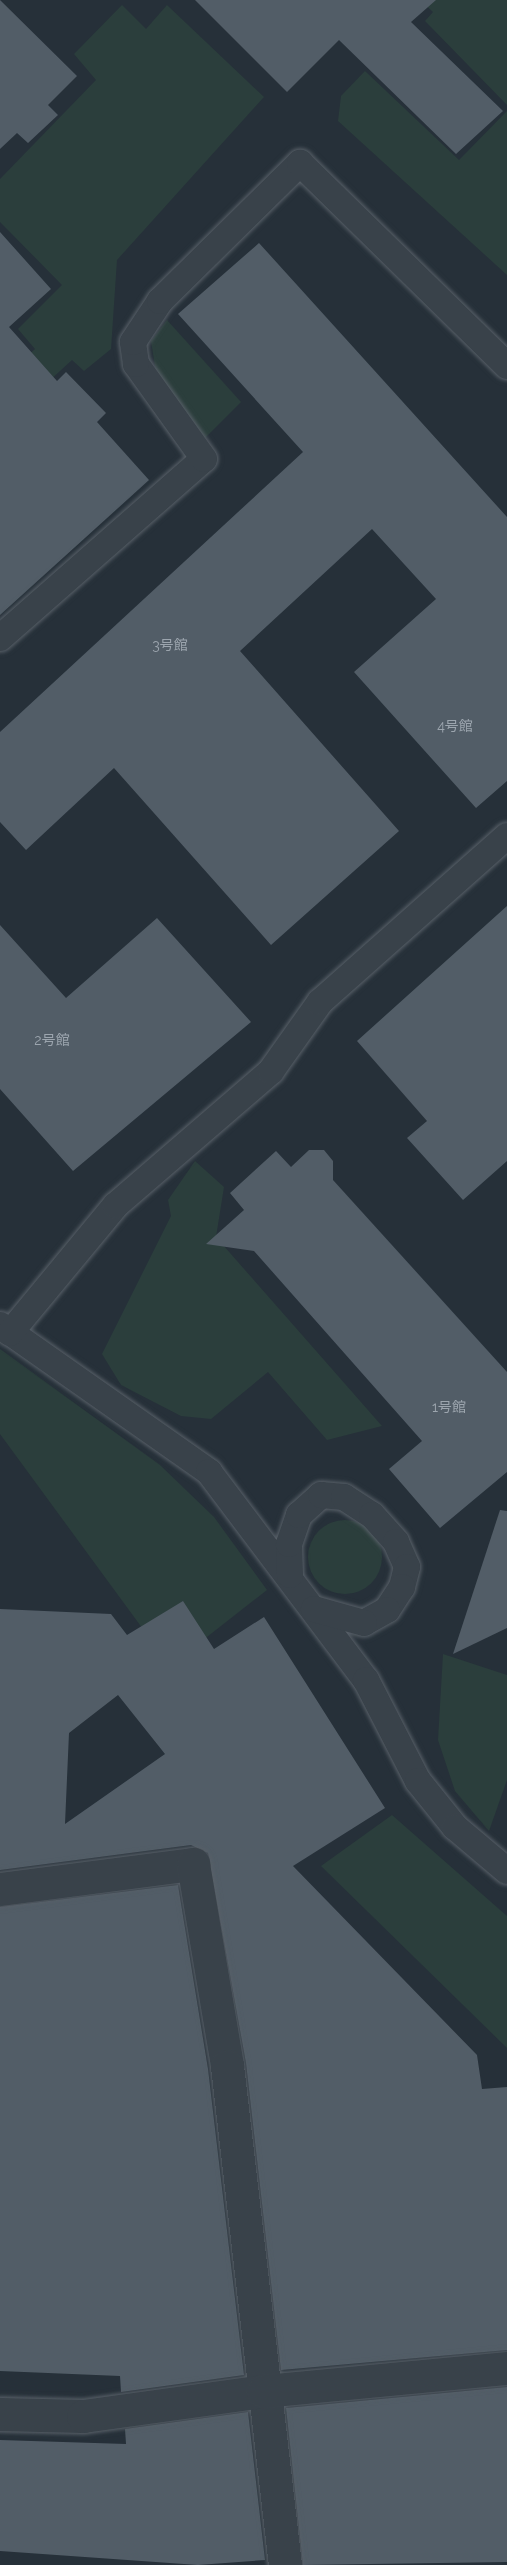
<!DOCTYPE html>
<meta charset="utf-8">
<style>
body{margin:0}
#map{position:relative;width:507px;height:2565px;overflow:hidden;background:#263039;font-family:Raleway,"Noto Sans JP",sans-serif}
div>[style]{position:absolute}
.green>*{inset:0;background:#2b3e3c}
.round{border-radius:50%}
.building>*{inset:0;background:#525d67}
.roads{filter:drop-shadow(0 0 2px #586068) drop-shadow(0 0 2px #586068)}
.service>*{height:26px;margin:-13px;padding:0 13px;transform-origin:13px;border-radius:13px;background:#39424a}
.minor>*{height:33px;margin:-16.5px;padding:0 16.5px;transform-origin:16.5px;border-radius:16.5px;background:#39424a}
span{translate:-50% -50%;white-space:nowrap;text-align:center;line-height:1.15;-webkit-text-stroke:6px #1f272f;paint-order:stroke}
.number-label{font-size:14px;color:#9ca5ae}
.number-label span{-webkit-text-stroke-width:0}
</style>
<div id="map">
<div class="green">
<div style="clip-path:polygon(420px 0,507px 0,507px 105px,425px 21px,433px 12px)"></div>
<div style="clip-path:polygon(122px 5px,146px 29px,167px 5px,264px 97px,117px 260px,111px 349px,84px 371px,72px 360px,0 426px,0 381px,35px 349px,18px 329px,62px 285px,0 222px,0 179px,96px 80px,74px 54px)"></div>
<div style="clip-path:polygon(365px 71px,459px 160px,507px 111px,507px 275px,338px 121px,341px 96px)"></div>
<div style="clip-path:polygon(167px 320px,241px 402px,205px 438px,156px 372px,151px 341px)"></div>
<div style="clip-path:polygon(195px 1161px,224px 1187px,216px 1237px,382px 1426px,327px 1440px,268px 1372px,211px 1419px,181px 1416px,121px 1385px,102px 1354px,171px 1216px,168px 1200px)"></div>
<div style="clip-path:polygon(0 1349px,160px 1465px,214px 1517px,267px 1590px,170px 1666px,0 1434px)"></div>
<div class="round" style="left:308px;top:1520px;width:74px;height:74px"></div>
<div style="clip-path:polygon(443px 1654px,507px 1675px,507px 1780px,489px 1831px,455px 1791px,438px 1740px)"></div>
<div style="clip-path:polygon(392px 1815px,507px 1916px,507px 2048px,321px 1866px)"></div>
</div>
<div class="building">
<div style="clip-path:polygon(0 0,77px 76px,48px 105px,58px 115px,28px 143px,17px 133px,0 149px)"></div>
<div style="clip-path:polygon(195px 0,436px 0,411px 22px,503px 111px,456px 154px,339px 40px,287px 92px)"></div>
<div style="clip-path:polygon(0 232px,51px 289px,9px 327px,57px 381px,66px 372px,106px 413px,97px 422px,149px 480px,0 615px)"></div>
<div style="clip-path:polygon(259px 243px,507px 517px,507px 781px,476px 808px,354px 672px,436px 599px,372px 529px,240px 651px,399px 831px,271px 945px,114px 768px,26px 850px,0 822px,0 732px,303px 452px,178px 314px)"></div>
<div style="clip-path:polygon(507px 906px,507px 1161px,463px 1200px,407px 1138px,427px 1121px,357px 1041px)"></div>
<div style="clip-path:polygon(157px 918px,251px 1022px,73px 1171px,0 1089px,0 925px,66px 998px)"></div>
<div style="clip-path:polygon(309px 1150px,324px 1150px,333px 1161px,333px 1180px,507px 1372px,507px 1472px,440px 1528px,389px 1469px,422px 1441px,254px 1251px,206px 1244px,244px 1210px,230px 1193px,276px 1151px,291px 1167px)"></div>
<div style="clip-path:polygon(500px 1510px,507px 1511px,507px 1628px,453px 1654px)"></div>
<div style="clip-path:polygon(evenodd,183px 1601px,214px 1649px,264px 1617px,385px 1808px,293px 1866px,477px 2055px,482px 2089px,507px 2087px,507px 2350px,281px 2370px,246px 2063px,208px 1853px,191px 1845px,0 1870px,0 1609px,111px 1614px,127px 1635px,183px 1601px,118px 1695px,165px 1754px,65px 1824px,69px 1733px,118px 1695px)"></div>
<div style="clip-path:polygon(178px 1885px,208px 2069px,244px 2375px,121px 2392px,120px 2376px,0 2371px,0 1907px)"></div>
<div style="clip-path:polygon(507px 2387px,507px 2562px,303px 2565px,286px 2408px)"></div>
<div style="clip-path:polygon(248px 2412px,265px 2560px,198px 2565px,0 2551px,0 2440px,126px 2444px,125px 2429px)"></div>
</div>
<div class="roads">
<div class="service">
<div style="left:0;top:638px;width:271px;rotate:-41.3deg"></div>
<div style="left:204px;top:459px;width:117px;rotate:-125.6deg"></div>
<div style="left:136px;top:364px;width:22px;rotate:-98deg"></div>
<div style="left:133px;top:342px;width:49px;rotate:-56.6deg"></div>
<div style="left:160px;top:301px;width:197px;rotate:-44.6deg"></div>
<div style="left:300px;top:163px;width:290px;rotate:44.4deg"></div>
<div style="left:0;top:1325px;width:256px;rotate:35.1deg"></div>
<div style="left:209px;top:1472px;width:261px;rotate:53deg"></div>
<div style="left:366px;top:1680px;width:114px;rotate:62.8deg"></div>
<div style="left:418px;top:1781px;width:59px;rotate:51.2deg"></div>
<div style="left:455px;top:1827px;width:68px;rotate:40.2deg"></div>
<div style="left:10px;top:1333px;width:166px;rotate:-50.4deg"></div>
<div style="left:116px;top:1205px;width:205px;rotate:-40.8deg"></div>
<div style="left:271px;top:1071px;width:85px;rotate:-54.6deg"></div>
<div style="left:320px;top:1002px;width:250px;rotate:-41.6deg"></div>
<div style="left:290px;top:1575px;width:31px;rotate:-92deg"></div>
<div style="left:289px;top:1544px;width:31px;rotate:-71deg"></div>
<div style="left:299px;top:1515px;width:30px;rotate:-42deg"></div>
<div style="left:321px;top:1495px;width:23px;rotate:5deg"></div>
<div style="left:344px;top:1497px;width:33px;rotate:33deg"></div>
<div style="left:372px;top:1515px;width:36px;rotate:48deg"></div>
<div style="left:396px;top:1542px;width:27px;rotate:66deg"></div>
<div style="left:407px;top:1567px;width:21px;rotate:104deg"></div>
<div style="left:402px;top:1587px;width:27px;rotate:123deg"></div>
<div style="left:387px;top:1610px;width:26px;rotate:151deg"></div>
<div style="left:364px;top:1623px;width:52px;rotate:-164.4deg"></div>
</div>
<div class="minor">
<div style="left:0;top:1889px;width:195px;rotate:-7.4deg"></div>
<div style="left:193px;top:1864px;width:205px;rotate:80.4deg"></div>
<div style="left:227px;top:2066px;width:502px;rotate:83.37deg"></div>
<div style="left:0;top:2414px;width:83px;rotate:1.4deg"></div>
<div style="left:83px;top:2416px;width:182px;rotate:-7.9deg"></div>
<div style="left:263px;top:2391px;width:245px;rotate:-5.4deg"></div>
</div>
</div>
<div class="number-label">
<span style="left:170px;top:645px">3号館</span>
<span style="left:455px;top:726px">4号館</span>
<span style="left:52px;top:1040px">2号館</span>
<span style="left:449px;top:1407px">1号館</span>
</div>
</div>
